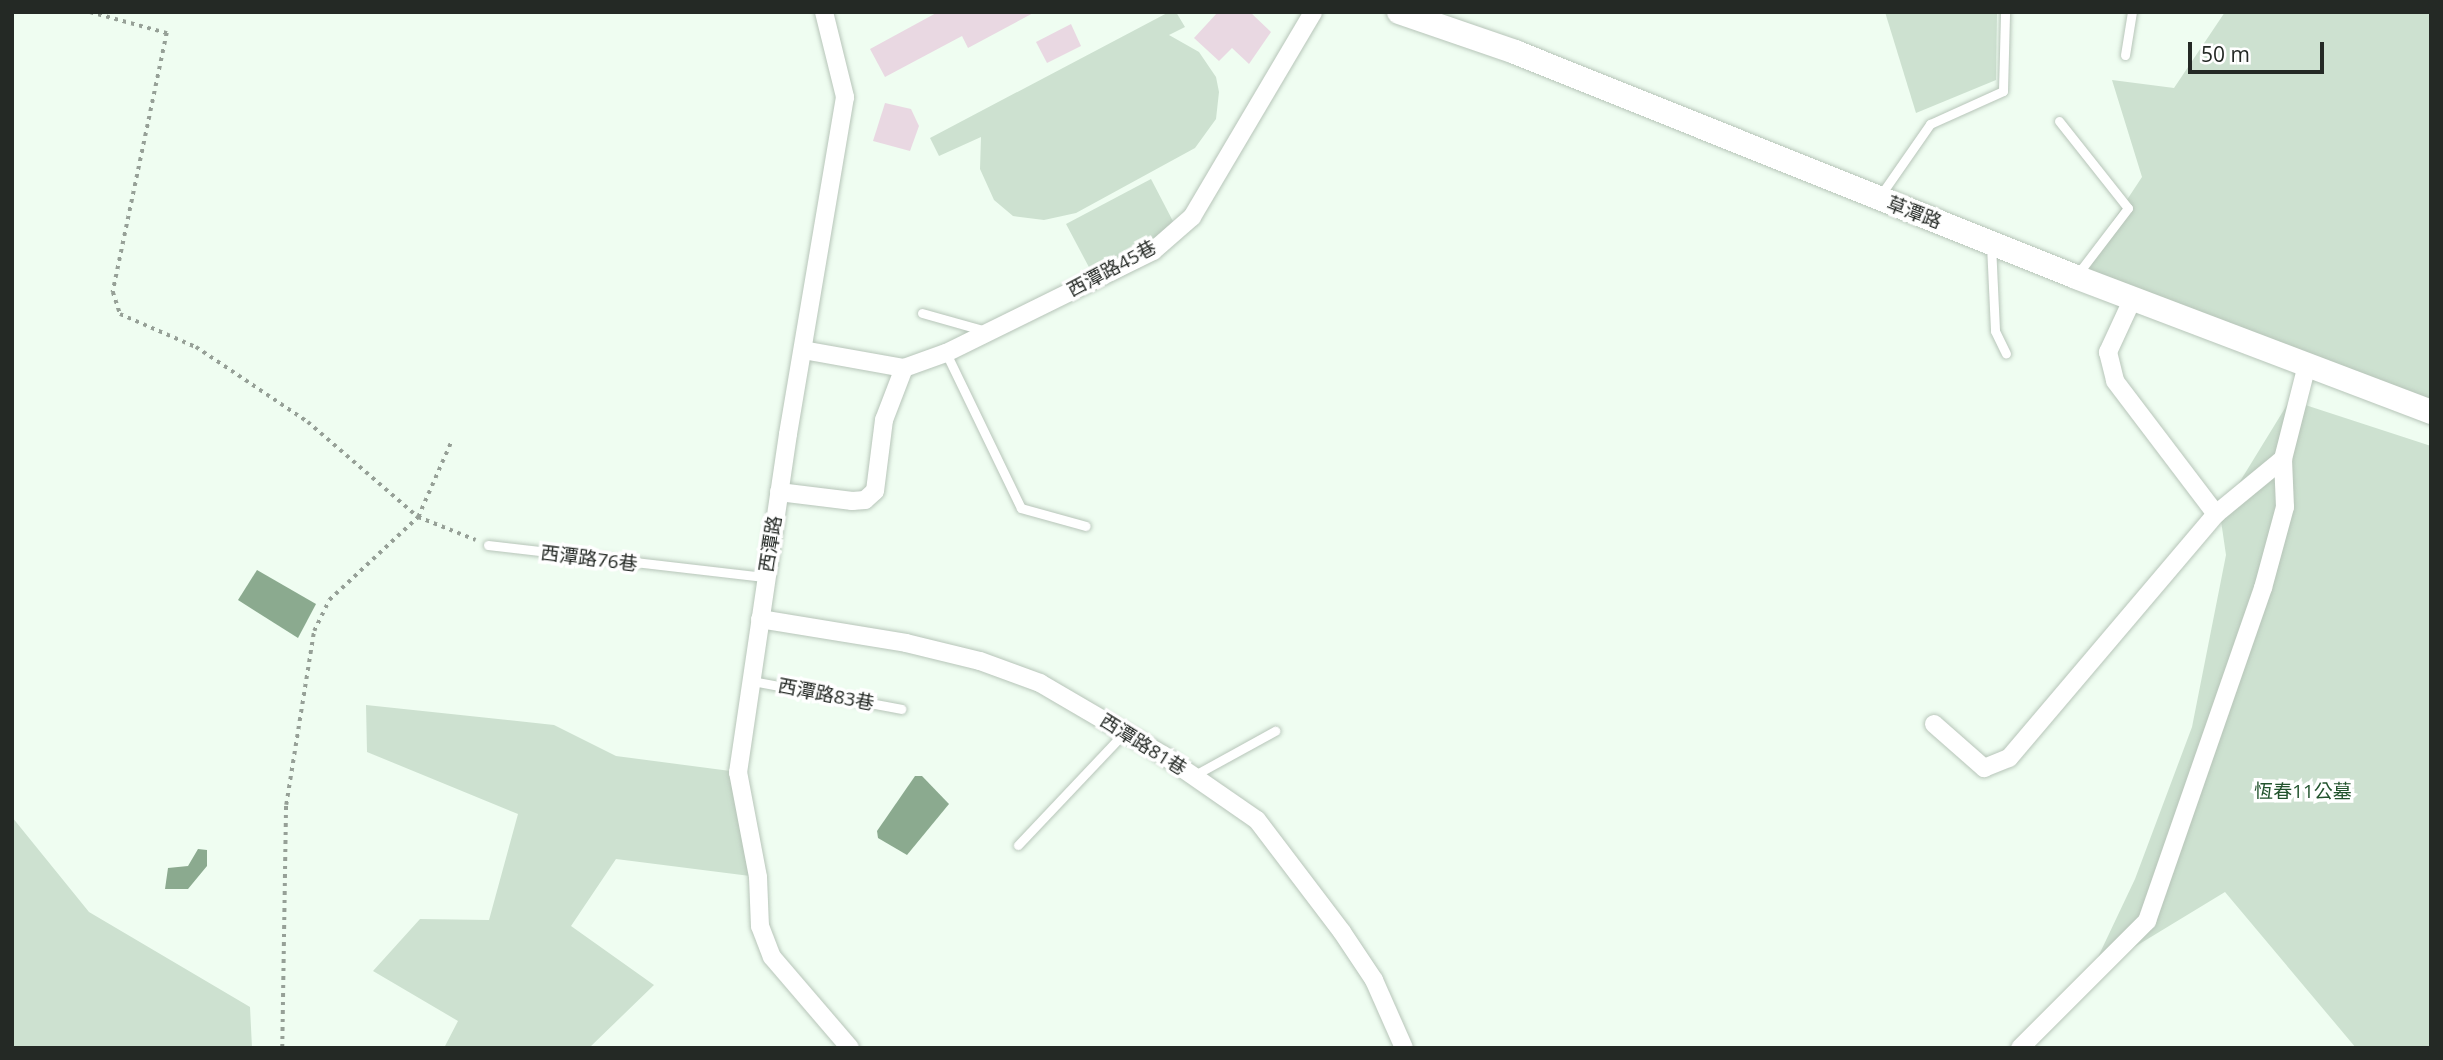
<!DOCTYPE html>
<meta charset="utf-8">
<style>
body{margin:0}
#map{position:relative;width:2443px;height:1060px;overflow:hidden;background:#effdf1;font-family:"Open Sans","Noto Sans TC",sans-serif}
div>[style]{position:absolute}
.green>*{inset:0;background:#cde1d0}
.water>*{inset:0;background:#8baa8f}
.building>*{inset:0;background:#e9d8e2}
.path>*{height:3.5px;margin-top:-1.75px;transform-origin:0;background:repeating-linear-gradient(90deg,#96a097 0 3.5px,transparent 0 8.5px)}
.roads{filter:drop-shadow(0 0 2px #b7c5b9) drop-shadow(0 0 2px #b7c5b9)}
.lane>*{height:9px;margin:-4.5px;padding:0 4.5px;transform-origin:4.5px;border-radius:4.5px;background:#fff}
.street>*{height:18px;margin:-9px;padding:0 9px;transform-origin:9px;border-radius:9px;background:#fff}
.secondary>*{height:24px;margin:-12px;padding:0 12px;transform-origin:12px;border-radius:12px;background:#fff}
span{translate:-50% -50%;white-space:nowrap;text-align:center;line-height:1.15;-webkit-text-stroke:7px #fff;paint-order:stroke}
.street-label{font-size:19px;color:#242925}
.park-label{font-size:19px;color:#22532d}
.frame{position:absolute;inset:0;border:14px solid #242925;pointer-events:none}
.scale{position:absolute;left:2188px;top:42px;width:136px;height:32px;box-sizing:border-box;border:4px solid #242925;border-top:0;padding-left:9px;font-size:21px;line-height:24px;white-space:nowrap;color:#242925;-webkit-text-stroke:5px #fff;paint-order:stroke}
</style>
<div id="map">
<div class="green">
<div style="clip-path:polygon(1169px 12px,1176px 12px,1185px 27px,1169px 35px,1199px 52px,1216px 77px,1219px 92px,1216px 119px,1195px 148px,1076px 213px,1044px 220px,1013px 216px,994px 200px,980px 169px,981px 137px,939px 156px,930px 138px)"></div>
<div style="clip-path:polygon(1885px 12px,1997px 12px,1996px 80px,1916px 113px)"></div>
<div style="clip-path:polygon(2225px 12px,2431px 12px,2431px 416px,2076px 277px,2142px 177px,2112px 80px,2174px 88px)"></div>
<div style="clip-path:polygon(1151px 179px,1176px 227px,1091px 271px,1066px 224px)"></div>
<div style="clip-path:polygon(2290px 400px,2431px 446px,2431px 1048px,2356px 1048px,2225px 892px,2090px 974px,2135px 879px,2192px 727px,2226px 555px,2220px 514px)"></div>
<div style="clip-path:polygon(366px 705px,554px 725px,616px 756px,738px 772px,758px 877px,616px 859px,571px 926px,654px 985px,589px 1048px,444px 1048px,458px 1021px,373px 971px,420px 919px,489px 920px,518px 814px,367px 752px)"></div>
<div style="clip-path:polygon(12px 817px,89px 912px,250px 1007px,252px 1048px,12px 1048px)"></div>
</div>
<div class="water">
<div style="clip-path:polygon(257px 570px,316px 604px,298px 638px,238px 600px)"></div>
<div style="clip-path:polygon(915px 776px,922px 776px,949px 804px,907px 855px,878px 838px,877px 831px)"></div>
<div style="clip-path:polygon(198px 849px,207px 850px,207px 866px,188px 889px,165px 889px,168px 868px,188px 866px)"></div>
</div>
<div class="building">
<div style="clip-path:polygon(938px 12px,1035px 12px,968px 48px,962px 36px,885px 77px,870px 49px)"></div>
<div style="clip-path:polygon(1218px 12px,1250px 12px,1271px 32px,1249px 64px,1232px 48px,1219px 61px,1194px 38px)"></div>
<div style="clip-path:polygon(1071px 24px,1081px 46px,1047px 63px,1036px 42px)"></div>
<div style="clip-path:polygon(885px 103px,911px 109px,919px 126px,910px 151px,873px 141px)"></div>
</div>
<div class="path">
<div style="left:90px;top:12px;width:80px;rotate:15.3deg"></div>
<div style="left:167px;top:33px;width:265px;rotate:101.8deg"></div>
<div style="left:113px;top:292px;width:23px;rotate:72deg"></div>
<div style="left:120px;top:314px;width:83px;rotate:23.5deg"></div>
<div style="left:196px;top:347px;width:135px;rotate:33.8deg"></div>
<div style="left:308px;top:422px;width:145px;rotate:40.8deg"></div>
<div style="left:418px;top:517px;width:62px;rotate:21.6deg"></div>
<div style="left:282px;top:1048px;width:243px;rotate:-89.1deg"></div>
<div style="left:286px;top:805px;width:176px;rotate:-80.9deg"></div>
<div style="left:314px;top:631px;width:34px;rotate:-64deg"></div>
<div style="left:329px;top:600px;width:122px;rotate:-43deg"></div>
<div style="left:418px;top:517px;width:84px;rotate:-66.2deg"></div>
</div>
<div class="roads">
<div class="lane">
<div style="left:2125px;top:55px;width:44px;rotate:-80.8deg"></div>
<div style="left:2059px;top:121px;width:111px;rotate:51.6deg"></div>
<div style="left:2128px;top:208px;width:84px;rotate:127.3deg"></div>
<div style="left:1880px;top:196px;width:88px;rotate:-55.2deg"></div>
<div style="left:1930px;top:124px;width:80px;rotate:-24.3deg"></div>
<div style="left:2003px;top:91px;width:79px;rotate:-88.5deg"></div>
<div style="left:1991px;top:245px;width:86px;rotate:87.3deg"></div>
<div style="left:1995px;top:331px;width:25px;rotate:64deg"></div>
<div style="left:922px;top:313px;width:66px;rotate:15.7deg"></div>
<div style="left:946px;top:353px;width:172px;rotate:64.2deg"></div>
<div style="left:1021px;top:508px;width:67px;rotate:15.5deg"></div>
<div style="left:488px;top:545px;width:280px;rotate:6.6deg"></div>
<div style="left:752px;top:681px;width:152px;rotate:10.6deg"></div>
<div style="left:1193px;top:776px;width:94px;rotate:-28.8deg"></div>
<div style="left:1018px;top:845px;width:154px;rotate:-46.6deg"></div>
</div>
<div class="street">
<div style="left:824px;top:12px;width:88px;rotate:76.1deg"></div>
<div style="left:845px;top:97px;width:342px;rotate:99.6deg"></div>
<div style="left:788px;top:434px;width:342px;rotate:98.4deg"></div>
<div style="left:738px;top:772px;width:107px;rotate:79.2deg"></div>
<div style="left:758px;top:877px;width:49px;rotate:87.7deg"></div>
<div style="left:760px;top:926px;width:33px;rotate:69deg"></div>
<div style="left:772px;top:957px;width:120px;rotate:49.4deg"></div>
<div style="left:2133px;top:298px;width:60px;rotate:114.8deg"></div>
<div style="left:2108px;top:352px;width:30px;rotate:76deg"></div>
<div style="left:2115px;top:381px;width:167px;rotate:52.8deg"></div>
<div style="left:803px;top:350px;width:103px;rotate:10.1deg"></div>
<div style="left:904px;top:368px;width:45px;rotate:-19.7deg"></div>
<div style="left:946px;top:353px;width:231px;rotate:-26.2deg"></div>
<div style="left:1153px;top:251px;width:52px;rotate:-41.1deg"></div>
<div style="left:1192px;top:217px;width:238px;rotate:-59.4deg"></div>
<div style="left:779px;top:492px;width:74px;rotate:7deg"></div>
<div style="left:852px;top:501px;width:13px;rotate:-4deg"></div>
<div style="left:865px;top:500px;width:13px;rotate:-42deg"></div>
<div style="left:875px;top:491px;width:72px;rotate:-82.8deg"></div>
<div style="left:884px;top:420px;width:56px;rotate:-69deg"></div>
<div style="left:760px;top:619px;width:148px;rotate:9.3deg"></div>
<div style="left:906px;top:643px;width:76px;rotate:13.7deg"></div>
<div style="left:980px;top:661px;width:64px;rotate:20.1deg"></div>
<div style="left:1040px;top:683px;width:143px;rotate:30.3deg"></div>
<div style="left:1163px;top:755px;width:114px;rotate:34.7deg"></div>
<div style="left:1257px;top:820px;width:141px;rotate:52.8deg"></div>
<div style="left:1342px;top:932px;width:58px;rotate:56.3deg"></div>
<div style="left:1374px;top:980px;width:74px;rotate:66.2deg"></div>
<div style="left:1934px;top:724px;width:67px;rotate:41.3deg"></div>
<div style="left:1984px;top:768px;width:27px;rotate:-22deg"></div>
<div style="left:2009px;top:758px;width:320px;rotate:-49.7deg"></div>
<div style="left:2216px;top:514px;width:87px;rotate:-39.4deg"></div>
<div style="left:2020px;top:1048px;width:180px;rotate:-45deg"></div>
<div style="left:2147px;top:921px;width:353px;rotate:-70.8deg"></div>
<div style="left:2263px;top:588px;width:84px;rotate:-74.8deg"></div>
<div style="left:2285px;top:507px;width:48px;rotate:-92.4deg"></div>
<div style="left:2283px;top:459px;width:97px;rotate:-75.7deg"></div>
</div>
<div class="secondary">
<div style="left:1399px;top:12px;width:123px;rotate:19deg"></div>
<div style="left:1515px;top:52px;width:604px;rotate:21.85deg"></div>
<div style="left:2076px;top:277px;width:380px;rotate:20.8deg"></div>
</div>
</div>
<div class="street-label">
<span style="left:1914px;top:213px;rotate:21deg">草潭路</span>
<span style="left:1112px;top:269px;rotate:-28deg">西潭路45巷</span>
<span style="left:771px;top:544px;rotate:-81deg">西潭路</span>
<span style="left:589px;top:559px;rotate:7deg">西潭路76巷</span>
<span style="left:826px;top:695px;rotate:11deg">西潭路83巷</span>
<span style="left:1143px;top:745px;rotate:32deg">西潭路81巷</span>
</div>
<div class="park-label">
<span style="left:2303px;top:792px">恆春11公墓</span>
</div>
<div class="frame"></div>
<div class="scale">50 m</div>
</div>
